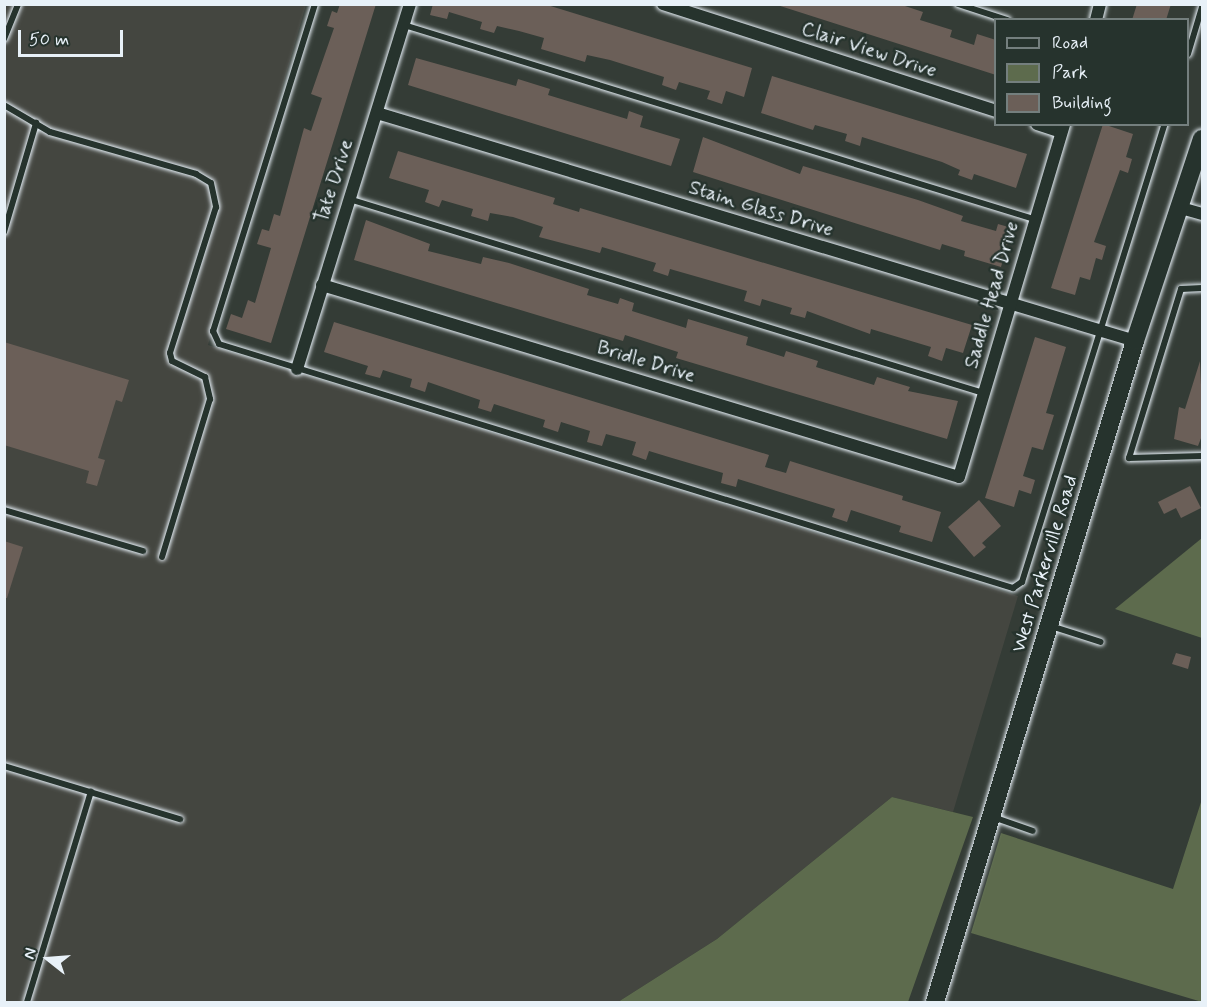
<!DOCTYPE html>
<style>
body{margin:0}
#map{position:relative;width:1207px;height:1007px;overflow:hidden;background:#343c36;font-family:Mynerve,sans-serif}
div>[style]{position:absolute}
.built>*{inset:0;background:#444640}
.green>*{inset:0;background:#5d6b4d}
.building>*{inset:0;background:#6b5f58}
.roads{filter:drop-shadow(0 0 2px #e8f1f8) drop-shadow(0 0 2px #e8f1f8)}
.service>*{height:6px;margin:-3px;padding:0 3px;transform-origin:3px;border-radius:3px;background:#26332d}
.minor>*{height:12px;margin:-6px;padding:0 6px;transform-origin:6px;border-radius:6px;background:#26332d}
.secondary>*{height:18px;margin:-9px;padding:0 9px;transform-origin:9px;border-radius:9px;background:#26332d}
span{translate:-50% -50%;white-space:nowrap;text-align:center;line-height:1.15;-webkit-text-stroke:5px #26332d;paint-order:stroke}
.street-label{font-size:20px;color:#e8f1f8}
.frame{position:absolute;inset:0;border:6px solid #e8f1f8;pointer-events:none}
.legend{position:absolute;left:994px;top:18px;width:195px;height:108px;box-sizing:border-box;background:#26332d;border:2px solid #747f7e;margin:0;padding:8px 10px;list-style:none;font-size:18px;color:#e8f1f8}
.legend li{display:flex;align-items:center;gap:12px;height:30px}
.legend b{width:30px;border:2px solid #747f7e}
.north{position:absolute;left:18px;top:929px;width:60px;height:60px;-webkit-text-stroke:4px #26332d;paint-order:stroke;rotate:287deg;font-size:16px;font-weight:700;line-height:24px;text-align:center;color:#e8f1f8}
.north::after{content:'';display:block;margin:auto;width:21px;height:27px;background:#e8f1f8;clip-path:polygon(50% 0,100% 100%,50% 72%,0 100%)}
.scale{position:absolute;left:18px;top:30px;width:105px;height:27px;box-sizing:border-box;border:3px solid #e8f1f8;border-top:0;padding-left:8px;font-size:18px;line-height:21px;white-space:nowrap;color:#e8f1f8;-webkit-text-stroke:4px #26332d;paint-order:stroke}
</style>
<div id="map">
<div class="built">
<div style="clip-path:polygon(5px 5px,306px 5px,208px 345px,1018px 596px,953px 812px,892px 797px,717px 939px,618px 1002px,5px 1002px)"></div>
</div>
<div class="green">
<div style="clip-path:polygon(1202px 538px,1202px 638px,1115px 609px)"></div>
<div style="clip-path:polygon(892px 797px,973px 817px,908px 1002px,618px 1002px,717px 939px)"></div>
<div style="clip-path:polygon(1202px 799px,1202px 1002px,971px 933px,1001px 833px,1173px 889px)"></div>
</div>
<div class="building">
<div style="clip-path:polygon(340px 4px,376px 4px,271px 343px,226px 329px,231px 314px,242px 318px,248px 300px,255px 303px,271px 248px,257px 244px,262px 229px,269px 231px,274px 214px,280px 216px,304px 128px,311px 131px,322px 98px,311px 94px,334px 28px,327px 26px,332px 11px,337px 13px)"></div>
<div style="clip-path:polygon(433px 4px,544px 4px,752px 68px,744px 97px,726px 91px,722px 104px,707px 99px,710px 91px,679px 82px,676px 90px,662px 85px,664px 77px,610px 60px,587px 55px,585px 62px,541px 49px,544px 38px,519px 31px,497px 26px,494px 33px,480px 29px,482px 22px,449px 12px,447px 19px,430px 15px)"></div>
<div style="clip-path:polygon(774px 4px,899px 4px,923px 12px,920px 20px,952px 30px,950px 37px,974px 45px,977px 34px,996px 40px,996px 75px)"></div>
<div style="clip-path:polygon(1137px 4px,1171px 4px,1166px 20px,1132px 20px)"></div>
<div style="clip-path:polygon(416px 58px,516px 86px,518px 79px,550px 89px,548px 95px,627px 119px,629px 111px,643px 116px,640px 127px,680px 139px,671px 166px,408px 85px)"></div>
<div style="clip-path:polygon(772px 76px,1027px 154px,1016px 188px,974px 174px,972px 180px,958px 175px,960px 170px,942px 162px,862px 137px,860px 146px,845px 141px,847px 134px,815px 125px,813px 130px,761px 113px)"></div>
<div style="clip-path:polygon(1103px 124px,1133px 134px,1126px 157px,1132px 159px,1128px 173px,1120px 170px,1094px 242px,1106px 246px,1102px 260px,1096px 258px,1090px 280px,1080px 277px,1075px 295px,1051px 288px)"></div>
<div style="clip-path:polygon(703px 137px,800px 174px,803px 166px,918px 200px,963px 216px,961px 221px,996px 231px,998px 224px,1012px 228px,1001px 267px,964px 256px,965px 251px,942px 244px,940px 250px,693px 172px)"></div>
<div style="clip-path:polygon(398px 151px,555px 198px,553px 204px,579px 212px,580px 208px,972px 325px,963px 353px,946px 348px,942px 361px,928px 356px,931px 347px,871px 329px,870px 334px,807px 311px,805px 318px,790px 314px,792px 308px,762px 299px,760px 306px,744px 301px,747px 291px,670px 269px,668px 276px,653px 271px,656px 263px,602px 247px,600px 253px,539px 237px,543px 227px,513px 217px,490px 213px,488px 221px,471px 216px,473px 209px,442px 200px,439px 207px,425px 202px,429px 190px,389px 178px)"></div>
<div style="clip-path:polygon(366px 220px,430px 244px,428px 251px,481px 264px,483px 257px,509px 263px,589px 289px,587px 295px,618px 304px,620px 298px,634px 303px,632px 311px,686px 328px,688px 319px,748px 337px,746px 345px,784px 357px,786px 351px,818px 361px,816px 367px,874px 385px,877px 377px,910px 387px,908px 391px,958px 401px,947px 439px,676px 358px,678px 352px,625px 335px,623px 341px,354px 260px)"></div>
<div style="clip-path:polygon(334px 322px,769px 455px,765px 467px,786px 473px,790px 461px,903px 496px,902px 500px,941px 512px,932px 542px,899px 532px,901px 526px,851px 510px,847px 522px,832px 517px,835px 509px,738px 479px,736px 487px,721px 483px,723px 473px,672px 458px,649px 451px,646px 460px,632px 455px,636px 442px,606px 434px,602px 446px,587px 442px,590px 431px,561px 422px,558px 432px,543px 427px,545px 420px,494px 404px,491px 412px,478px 408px,480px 400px,428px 382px,425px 392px,410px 387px,412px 379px,383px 370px,380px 378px,365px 374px,368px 366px,324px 352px)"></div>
<div style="clip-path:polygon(1035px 337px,1066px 347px,1046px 413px,1054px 415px,1043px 450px,1032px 447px,1023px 476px,1035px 480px,1031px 494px,1019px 490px,1014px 507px,985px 498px)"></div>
<div style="clip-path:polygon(4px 342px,129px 380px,122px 402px,116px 400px,98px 458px,105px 460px,97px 486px,86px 483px,89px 471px,4px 445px)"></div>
<div style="clip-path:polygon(1200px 361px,1203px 433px,1198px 446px,1174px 439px,1179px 407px,1185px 409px)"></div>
<div style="clip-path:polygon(1190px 486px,1201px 508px,1181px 518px,1176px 508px,1164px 514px,1158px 502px)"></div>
<div style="clip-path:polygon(979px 500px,1001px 526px,982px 543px,986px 547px,974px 557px,948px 527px)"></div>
<div style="clip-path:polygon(4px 541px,23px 547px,7px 598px,4px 598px)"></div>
<div style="clip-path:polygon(1176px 653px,1191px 657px,1188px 669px,1172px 664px)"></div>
</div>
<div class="roads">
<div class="service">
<div style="left:315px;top:4px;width:343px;rotate:107.3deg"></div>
<div style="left:213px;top:331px;width:14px;rotate:65deg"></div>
<div style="left:219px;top:344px;width:831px;rotate:17.08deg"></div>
<div style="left:1013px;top:588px;width:11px;rotate:-34deg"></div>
<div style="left:1022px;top:582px;width:480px;rotate:-72.7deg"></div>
<div style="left:958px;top:4px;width:52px;rotate:18.1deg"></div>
<div style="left:404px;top:25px;width:659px;rotate:17.12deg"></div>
<div style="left:4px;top:39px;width:38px;rotate:-68deg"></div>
<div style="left:1188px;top:54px;width:49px;rotate:-73.4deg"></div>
<div style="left:4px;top:105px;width:53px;rotate:30.4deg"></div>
<div style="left:50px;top:132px;width:152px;rotate:16deg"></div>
<div style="left:196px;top:174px;width:17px;rotate:31deg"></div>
<div style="left:211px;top:183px;width:25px;rotate:78deg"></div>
<div style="left:216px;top:207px;width:153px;rotate:107.5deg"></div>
<div style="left:170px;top:353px;width:8px;rotate:76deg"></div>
<div style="left:172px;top:361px;width:37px;rotate:26deg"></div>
<div style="left:205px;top:377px;width:23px;rotate:77deg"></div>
<div style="left:210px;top:399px;width:165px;rotate:106.9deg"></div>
<div style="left:349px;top:199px;width:663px;rotate:17.01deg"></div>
<div style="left:4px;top:232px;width:114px;rotate:-73.6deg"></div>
<div style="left:1202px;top:288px;width:21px;rotate:177deg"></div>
<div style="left:1181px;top:289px;width:177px;rotate:107.1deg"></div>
<div style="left:1129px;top:458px;width:73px;rotate:-1.6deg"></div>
<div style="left:4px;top:510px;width:145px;rotate:16.4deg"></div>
<div style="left:1051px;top:626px;width:52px;rotate:17.7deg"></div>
<div style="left:4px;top:766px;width:184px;rotate:16.8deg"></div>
<div style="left:993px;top:817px;width:42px;rotate:19.3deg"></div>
<div style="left:27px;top:1002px;width:220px;rotate:-73.1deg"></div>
</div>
<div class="minor">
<div style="left:663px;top:4px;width:350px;rotate:17.8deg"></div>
<div style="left:1096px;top:20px;width:16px;rotate:-76deg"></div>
<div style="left:377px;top:113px;width:792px;rotate:16.74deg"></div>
<div style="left:1037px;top:124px;width:25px;rotate:18deg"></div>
<div style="left:1181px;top:208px;width:22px;rotate:16deg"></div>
<div style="left:322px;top:285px;width:665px;rotate:16.77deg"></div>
<div style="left:959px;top:477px;width:368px;rotate:-73.4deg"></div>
<div style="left:297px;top:369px;width:382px;rotate:-72.8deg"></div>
</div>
<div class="secondary">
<div style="left:935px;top:1002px;width:691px;rotate:-73.17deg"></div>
<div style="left:1135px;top:341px;width:213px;rotate:-71.7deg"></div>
</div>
</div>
<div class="street-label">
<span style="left:869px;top:50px;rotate:18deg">Clair View Drive</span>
<span style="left:334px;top:181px;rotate:-72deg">Tate Drive</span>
<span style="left:761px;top:209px;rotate:17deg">Stain Glass Drive</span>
<span style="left:992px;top:295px;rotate:-74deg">Saddle Head Drive</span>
<span style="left:646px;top:362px;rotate:17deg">Bridle Drive</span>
<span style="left:1045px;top:564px;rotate:-73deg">West Parkerville Road</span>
</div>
<div class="frame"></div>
<ul class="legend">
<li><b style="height:8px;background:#26332d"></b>Road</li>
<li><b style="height:16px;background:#5d6b4d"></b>Park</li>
<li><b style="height:16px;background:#6b5f58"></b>Building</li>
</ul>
<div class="north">N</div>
<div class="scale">50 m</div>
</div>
